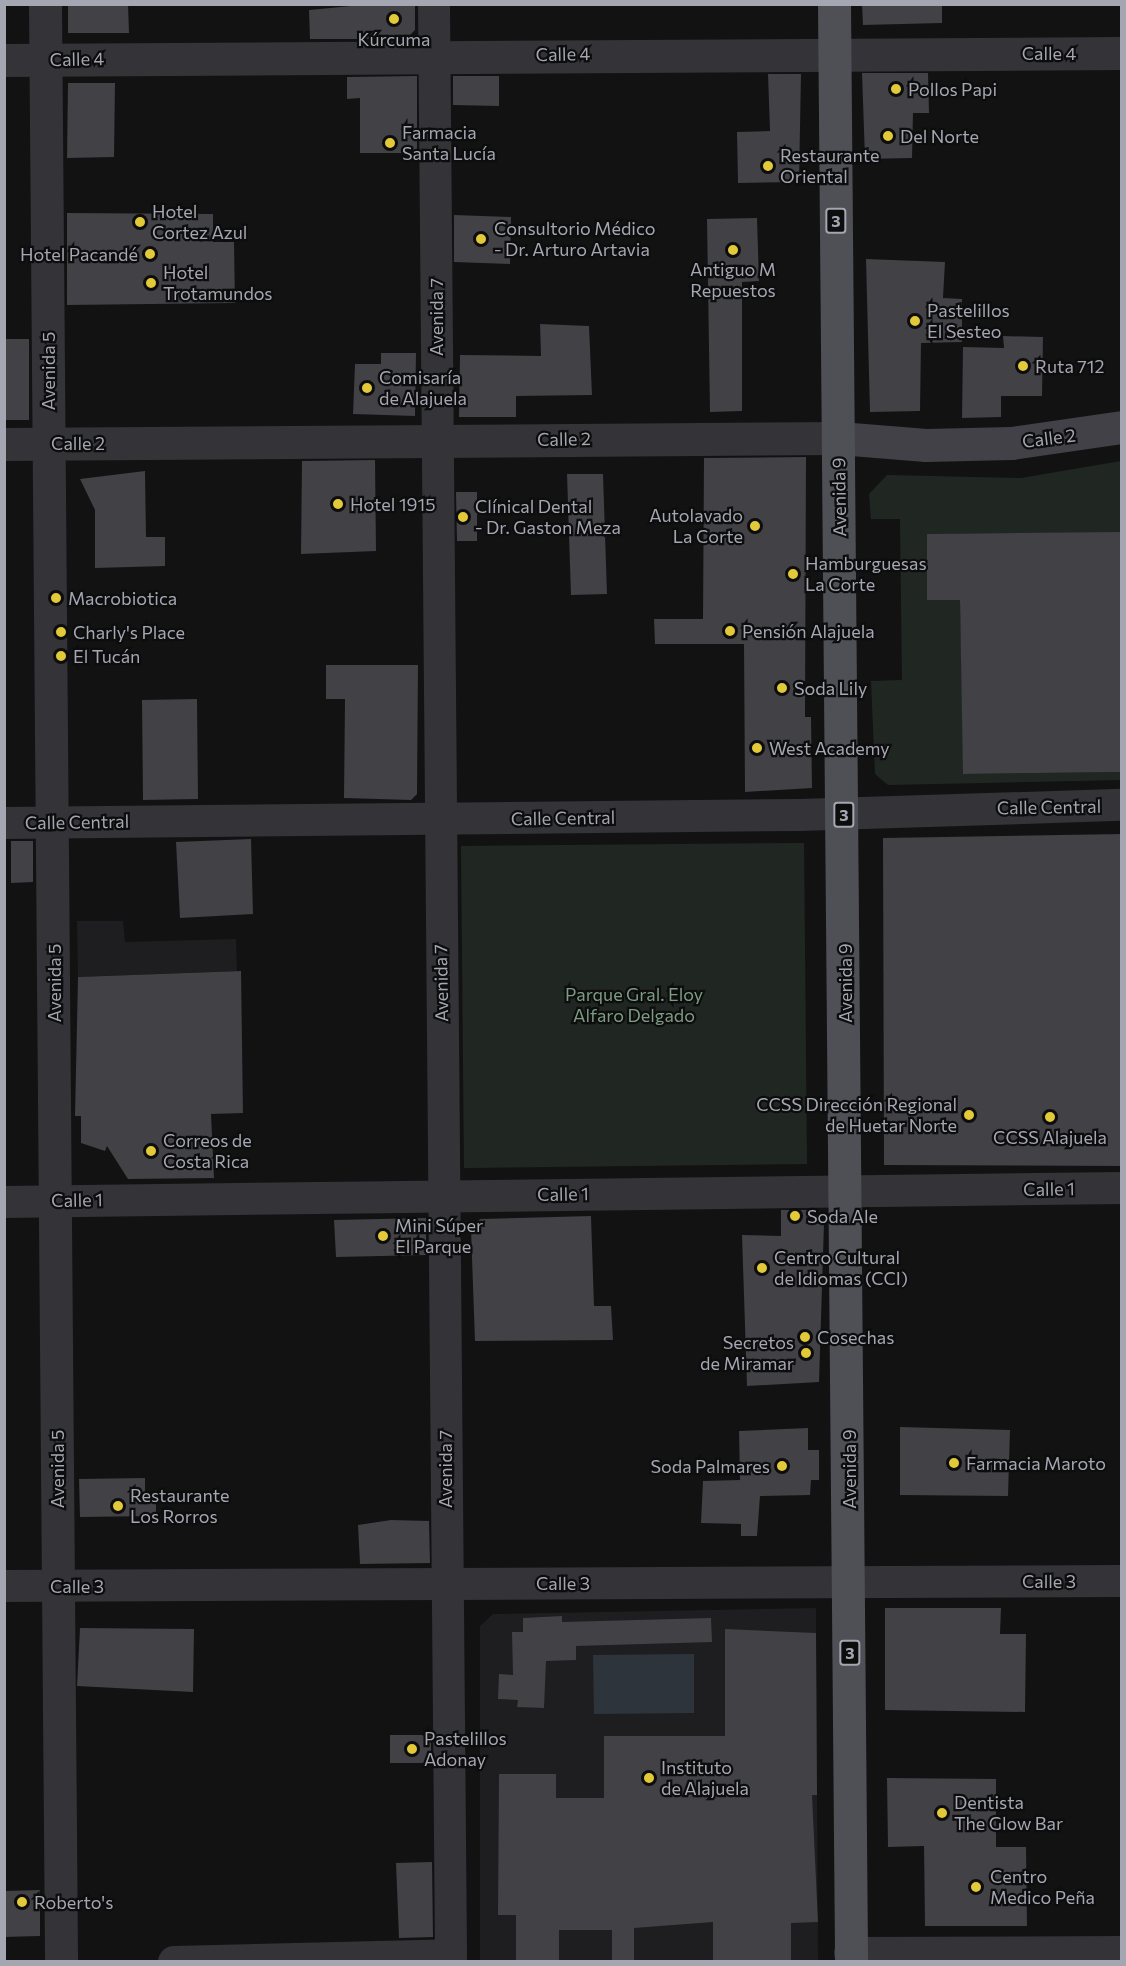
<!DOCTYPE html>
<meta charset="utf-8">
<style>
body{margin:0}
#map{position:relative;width:1126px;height:1966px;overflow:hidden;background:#121213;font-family:Commissioner,sans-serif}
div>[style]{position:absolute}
.built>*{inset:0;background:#1e1e20}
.green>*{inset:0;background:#202722}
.water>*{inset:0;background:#2e343c}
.building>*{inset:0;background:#414146}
.minor>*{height:32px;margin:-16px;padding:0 16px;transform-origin:16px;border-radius:16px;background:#333338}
.tertiary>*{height:33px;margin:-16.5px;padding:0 16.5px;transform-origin:16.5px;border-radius:16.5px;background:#333338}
.secondary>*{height:33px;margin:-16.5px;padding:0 16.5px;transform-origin:16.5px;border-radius:16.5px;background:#414147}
.primary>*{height:33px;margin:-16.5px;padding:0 16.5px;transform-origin:16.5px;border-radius:16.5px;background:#4f4f56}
.dots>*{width:16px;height:16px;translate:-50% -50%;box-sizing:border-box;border:3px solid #0d0d0e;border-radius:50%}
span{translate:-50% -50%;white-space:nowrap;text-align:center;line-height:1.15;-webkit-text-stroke:4.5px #0d0d0e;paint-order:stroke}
.shield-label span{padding:2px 4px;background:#0d0d0e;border:2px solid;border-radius:4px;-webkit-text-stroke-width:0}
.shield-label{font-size:16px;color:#a4a6b2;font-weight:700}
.poi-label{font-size:18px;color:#a4a6b2}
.left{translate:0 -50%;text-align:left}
.right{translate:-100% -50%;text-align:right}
.street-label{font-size:18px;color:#a4a6b2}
.park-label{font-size:18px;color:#7c9c84}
.frame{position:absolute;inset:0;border:6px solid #a4a6b2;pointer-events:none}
</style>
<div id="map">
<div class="built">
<div style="clip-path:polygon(77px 921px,123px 921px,125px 942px,236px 939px,237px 971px,78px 977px)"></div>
<div style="clip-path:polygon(816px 1608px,818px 1961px,480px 1962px,480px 1626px,493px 1614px)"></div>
</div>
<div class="green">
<div style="clip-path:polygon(1121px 461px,1121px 533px,927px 534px,927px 599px,960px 600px,964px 774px,1121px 772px,1121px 780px,888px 785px,875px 774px,871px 681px,902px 680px,900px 519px,871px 519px,869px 494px,887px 475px,1021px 478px)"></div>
<div style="clip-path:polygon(804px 843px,807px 1164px,464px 1168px,461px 846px)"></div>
</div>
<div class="water">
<div style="clip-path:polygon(694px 1654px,694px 1713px,594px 1714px,593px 1655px)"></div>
</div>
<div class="building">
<div style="clip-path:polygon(68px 4px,128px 4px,129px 33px,68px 33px)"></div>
<div style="clip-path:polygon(372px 4px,415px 4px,415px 30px,406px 39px,310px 39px,309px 10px)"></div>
<div style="clip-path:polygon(862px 4px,942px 4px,942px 23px,863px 25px)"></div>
<div style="clip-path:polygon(862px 73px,928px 73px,929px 113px,913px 113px,912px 158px,865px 159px)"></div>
<div style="clip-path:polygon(768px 74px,801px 74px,799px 182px,738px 183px,737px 132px,770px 131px)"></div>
<div style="clip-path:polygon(417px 76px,417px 153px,360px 153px,360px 98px,347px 99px,347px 77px)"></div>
<div style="clip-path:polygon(453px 76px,499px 76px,499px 106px,453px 105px)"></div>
<div style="clip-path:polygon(68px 83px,115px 83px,114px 157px,67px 158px)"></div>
<div style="clip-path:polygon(67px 213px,213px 214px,213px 242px,234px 242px,235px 303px,67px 305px)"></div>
<div style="clip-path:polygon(454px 215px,511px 217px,510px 264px,454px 262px)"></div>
<div style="clip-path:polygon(757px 218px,759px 281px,742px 282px,742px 411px,710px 412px,707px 219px)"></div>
<div style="clip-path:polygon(866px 259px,945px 262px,943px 298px,962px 299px,962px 342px,921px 343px,920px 411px,870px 412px)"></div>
<div style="clip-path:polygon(540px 324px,589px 326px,592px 395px,516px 396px,516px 417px,459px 417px,460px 355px,541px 356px)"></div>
<div style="clip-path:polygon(1003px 336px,1043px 337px,1042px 396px,1001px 396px,1001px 417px,962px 418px,963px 347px,1004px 348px)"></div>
<div style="clip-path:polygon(4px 339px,29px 339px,29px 420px,4px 420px)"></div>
<div style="clip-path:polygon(381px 353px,416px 353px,415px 416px,353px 414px,355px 364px,381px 364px)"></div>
<div style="clip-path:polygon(806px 457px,805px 717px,811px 717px,812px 788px,745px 792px,744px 644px,655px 644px,654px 619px,703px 619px,704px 458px)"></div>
<div style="clip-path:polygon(375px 460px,376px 551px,301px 554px,302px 461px)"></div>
<div style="clip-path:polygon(145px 471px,146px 537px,165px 537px,165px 566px,95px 568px,95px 510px,80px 479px)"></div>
<div style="clip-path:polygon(567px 474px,603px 474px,607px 594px,571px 595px)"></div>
<div style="clip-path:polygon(456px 492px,477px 492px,477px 541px,457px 541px)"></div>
<div style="clip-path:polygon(1122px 532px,1122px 772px,963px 774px,960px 600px,927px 600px,927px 534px)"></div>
<div style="clip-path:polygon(326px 665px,418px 665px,417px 794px,411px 800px,344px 798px,345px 699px,326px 699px)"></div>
<div style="clip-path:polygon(197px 699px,198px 799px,143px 800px,142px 700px)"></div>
<div style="clip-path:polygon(1122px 834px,1122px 1166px,884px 1165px,883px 838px)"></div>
<div style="clip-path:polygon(251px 839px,253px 914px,180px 918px,176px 842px)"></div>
<div style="clip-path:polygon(11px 841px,33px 841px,33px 882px,11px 883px)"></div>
<div style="clip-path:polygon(241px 971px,243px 1113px,211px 1114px,214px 1178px,128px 1179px,107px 1146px,105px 1151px,81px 1143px,81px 1116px,75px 1116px,78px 977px)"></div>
<div style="clip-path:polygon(781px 1210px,811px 1210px,810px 1223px,824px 1224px,819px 1382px,747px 1386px,742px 1235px,781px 1236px)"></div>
<div style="clip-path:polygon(591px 1216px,594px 1306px,611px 1306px,613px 1340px,475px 1341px,471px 1230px,480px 1219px)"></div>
<div style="clip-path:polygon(426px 1218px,426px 1255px,336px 1257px,334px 1220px)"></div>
<div style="clip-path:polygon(900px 1427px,1010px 1430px,1008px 1496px,900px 1495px)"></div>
<div style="clip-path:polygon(808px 1428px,808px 1450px,819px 1450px,819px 1480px,811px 1480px,810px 1495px,760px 1496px,757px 1536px,741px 1536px,741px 1524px,701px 1523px,703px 1481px,740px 1480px,739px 1431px)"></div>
<div style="clip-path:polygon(145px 1478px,145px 1495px,156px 1495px,156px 1516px,80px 1517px,79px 1479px)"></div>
<div style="clip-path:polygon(391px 1520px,429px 1521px,430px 1563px,360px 1564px,358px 1525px)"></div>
<div style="clip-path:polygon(885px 1608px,1001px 1608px,1000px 1634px,1026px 1634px,1025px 1712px,885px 1710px)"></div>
<div style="clip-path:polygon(562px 1616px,562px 1622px,711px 1618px,712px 1642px,576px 1646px,576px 1660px,546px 1661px,544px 1708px,517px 1707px,518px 1700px,498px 1699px,499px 1674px,513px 1675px,512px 1632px,523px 1632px,523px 1618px)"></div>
<div style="clip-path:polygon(80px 1628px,194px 1629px,193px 1692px,77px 1686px)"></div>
<div style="clip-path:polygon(725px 1629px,816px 1633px,817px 1795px,812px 1795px,818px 1922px,791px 1923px,791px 1962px,713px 1962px,713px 1922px,634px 1928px,634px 1962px,612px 1962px,612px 1930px,559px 1930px,559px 1962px,516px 1962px,516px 1915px,498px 1915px,499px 1774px,556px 1774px,556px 1798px,604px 1798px,604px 1736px,725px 1736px)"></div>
<div style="clip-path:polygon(390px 1735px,431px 1735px,431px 1763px,390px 1763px)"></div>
<div style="clip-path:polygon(887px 1778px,996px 1779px,996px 1847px,1026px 1847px,1027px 1926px,925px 1926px,924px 1846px,888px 1847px)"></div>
<div style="clip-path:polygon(432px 1862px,433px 1937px,399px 1938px,396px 1863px)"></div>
<div style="clip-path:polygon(40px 1890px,40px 1936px,4px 1937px,4px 1891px)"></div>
</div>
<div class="minor">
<div style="left:434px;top:4px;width:1958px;rotate:89.5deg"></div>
<div style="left:4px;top:823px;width:795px;rotate:-0.58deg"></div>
<div style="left:799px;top:815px;width:323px;rotate:-1.8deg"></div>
<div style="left:4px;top:1202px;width:1118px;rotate:-0.72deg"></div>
<div style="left:4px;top:1586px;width:1118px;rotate:-0.26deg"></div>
<div style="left:850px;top:1953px;width:272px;rotate:-0.2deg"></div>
<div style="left:174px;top:1962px;width:277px;rotate:-1.4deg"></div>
</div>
<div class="tertiary">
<div style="left:45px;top:4px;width:1958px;rotate:89.53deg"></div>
<div style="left:4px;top:60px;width:1118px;rotate:-0.36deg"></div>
<div style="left:4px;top:444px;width:835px;rotate:-0.41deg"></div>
</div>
<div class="secondary">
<div style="left:839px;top:438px;width:87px;rotate:4.6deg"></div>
<div style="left:926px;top:445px;width:85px;rotate:-1.3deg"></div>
<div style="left:1011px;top:443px;width:112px;rotate:-8.2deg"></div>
</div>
<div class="primary">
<div style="left:834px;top:4px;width:1958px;rotate:89.5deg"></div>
</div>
<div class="dots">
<div style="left:394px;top:19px;background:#e2c93a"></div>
<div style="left:896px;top:89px;background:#e2c93a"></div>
<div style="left:888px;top:136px;background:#e2c93a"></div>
<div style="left:390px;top:143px;background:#e2c93a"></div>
<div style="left:768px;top:166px;background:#e2c93a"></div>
<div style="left:140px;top:222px;background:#e2c93a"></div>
<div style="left:481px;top:239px;background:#e2c93a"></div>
<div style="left:733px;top:250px;background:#e2c93a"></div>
<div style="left:150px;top:254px;background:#e2c93a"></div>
<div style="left:151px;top:283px;background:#e2c93a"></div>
<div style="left:915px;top:321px;background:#e2c93a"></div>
<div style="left:1023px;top:366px;background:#e2c93a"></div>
<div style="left:367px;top:388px;background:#e2c93a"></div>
<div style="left:338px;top:504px;background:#e2c93a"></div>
<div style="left:463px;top:517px;background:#e2c93a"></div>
<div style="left:755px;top:526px;background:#e2c93a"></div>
<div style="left:793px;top:574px;background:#e2c93a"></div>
<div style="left:56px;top:598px;background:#e2c93a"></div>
<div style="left:730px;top:631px;background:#e2c93a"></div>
<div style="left:61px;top:632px;background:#e2c93a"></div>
<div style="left:61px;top:656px;background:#e2c93a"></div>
<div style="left:782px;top:688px;background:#e2c93a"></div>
<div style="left:757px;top:748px;background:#e2c93a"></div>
<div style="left:969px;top:1115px;background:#e2c93a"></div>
<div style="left:1050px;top:1117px;background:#e2c93a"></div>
<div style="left:151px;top:1151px;background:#e2c93a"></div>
<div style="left:795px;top:1216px;background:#e2c93a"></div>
<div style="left:383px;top:1236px;background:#e2c93a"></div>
<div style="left:762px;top:1268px;background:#e2c93a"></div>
<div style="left:805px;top:1337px;background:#e2c93a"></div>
<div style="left:806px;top:1353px;background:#e2c93a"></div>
<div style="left:954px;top:1463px;background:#e2c93a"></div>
<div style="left:782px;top:1466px;background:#e2c93a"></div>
<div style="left:118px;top:1506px;background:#e2c93a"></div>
<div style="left:412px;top:1749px;background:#e2c93a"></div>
<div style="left:649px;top:1778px;background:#e2c93a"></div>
<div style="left:942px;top:1813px;background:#e2c93a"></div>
<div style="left:976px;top:1887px;background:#e2c93a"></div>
<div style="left:22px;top:1902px;background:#e2c93a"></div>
</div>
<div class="shield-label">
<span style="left:836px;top:221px">3</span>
<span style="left:844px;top:815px">3</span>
<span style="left:850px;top:1653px">3</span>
</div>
<div class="poi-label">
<span style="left:394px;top:39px">Kúrcuma</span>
<span class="left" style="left:908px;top:89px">Pollos Papi</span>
<span class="left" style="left:402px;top:143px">Farmacia<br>Santa Lucía</span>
<span class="left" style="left:900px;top:136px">Del Norte</span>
<span class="left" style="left:780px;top:166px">Restaurante<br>Oriental</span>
<span class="left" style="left:152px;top:222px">Hotel<br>Cortez Azul</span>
<span class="left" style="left:494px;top:239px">Consultorio Médico<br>- Dr. Arturo Artavia</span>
<span class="right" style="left:138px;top:254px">Hotel Pacandé</span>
<span style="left:733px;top:280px">Antiguo M<br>Repuestos</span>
<span class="left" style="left:163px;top:283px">Hotel<br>Trotamundos</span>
<span class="left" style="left:927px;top:321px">Pastelillos<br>El Sesteo</span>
<span class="left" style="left:1035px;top:366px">Ruta 712</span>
<span class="left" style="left:379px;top:388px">Comisaría<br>de Alajuela</span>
<span class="left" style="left:350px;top:504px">Hotel 1915</span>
<span class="left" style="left:475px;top:517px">Clínical Dental<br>- Dr. Gaston Meza</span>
<span class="right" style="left:743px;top:526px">Autolavado<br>La Corte</span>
<span class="left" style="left:805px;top:574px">Hamburguesas<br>La Corte</span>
<span class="left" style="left:68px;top:598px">Macrobiotica</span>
<span class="left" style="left:742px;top:631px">Pensión Alajuela</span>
<span class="left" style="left:73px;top:632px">Charly's Place</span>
<span class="left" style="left:73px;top:656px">El Tucán</span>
<span class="left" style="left:794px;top:688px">Soda Lily</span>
<span class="left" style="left:769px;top:748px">West Academy</span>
<span class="right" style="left:957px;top:1115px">CCSS Dirección Regional<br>de Huetar Norte</span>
<span style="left:1050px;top:1137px">CCSS Alajuela</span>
<span class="left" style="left:163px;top:1151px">Correos de<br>Costa Rica</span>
<span class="left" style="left:807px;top:1216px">Soda Ale</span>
<span class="left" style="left:395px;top:1236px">Mini Súper<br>El Parque</span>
<span class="left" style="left:774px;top:1268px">Centro Cultural<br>de Idiomas (CCI)</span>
<span class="left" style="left:817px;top:1337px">Cosechas</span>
<span class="right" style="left:794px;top:1353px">Secretos<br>de Miramar</span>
<span class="left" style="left:966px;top:1463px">Farmacia Maroto</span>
<span class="right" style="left:770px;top:1466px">Soda Palmares</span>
<span class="left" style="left:130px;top:1506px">Restaurante<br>Los Rorros</span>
<span class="left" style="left:424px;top:1749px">Pastelillos<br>Adonay</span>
<span class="left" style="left:661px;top:1778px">Instituto<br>de Alajuela</span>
<span class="left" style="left:954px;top:1813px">Dentista<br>The Glow Bar</span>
<span class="left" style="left:990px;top:1887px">Centro<br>Medico Peña</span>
<span class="left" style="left:34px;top:1902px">Roberto's</span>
</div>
<div class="street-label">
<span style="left:1049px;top:53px">Calle 4</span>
<span style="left:563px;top:54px;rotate:-1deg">Calle 4</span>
<span style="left:77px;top:59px;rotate:-1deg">Calle 4</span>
<span style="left:436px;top:317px;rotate:-90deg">Avenida 7</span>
<span style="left:48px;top:371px;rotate:-90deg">Avenida 5</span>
<span style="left:1049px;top:438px;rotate:-7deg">Calle 2</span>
<span style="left:564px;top:439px;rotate:-1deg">Calle 2</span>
<span style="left:78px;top:443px">Calle 2</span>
<span style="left:839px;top:497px;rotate:-91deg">Avenida 9</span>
<span style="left:1049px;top:807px;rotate:-1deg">Calle Central</span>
<span style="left:563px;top:818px;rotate:-1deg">Calle Central</span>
<span style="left:77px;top:822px;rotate:-1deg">Calle Central</span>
<span style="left:54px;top:983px;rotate:-90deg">Avenida 5</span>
<span style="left:441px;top:983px;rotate:-91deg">Avenida 7</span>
<span style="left:845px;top:983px;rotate:-90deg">Avenida 9</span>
<span style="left:1049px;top:1189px;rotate:-1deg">Calle 1</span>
<span style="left:563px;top:1194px;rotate:-1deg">Calle 1</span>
<span style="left:77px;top:1200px;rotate:-1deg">Calle 1</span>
<span style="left:57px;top:1469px;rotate:-90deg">Avenida 5</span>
<span style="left:445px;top:1469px;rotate:-90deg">Avenida 7</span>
<span style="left:849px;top:1469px;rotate:-90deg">Avenida 9</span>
<span style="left:1049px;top:1581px">Calle 3</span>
<span style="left:563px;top:1583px">Calle 3</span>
<span style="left:77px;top:1586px">Calle 3</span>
</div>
<div class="park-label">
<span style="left:634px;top:1005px">Parque Gral. Eloy<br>Alfaro Delgado</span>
</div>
<div class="frame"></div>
</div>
